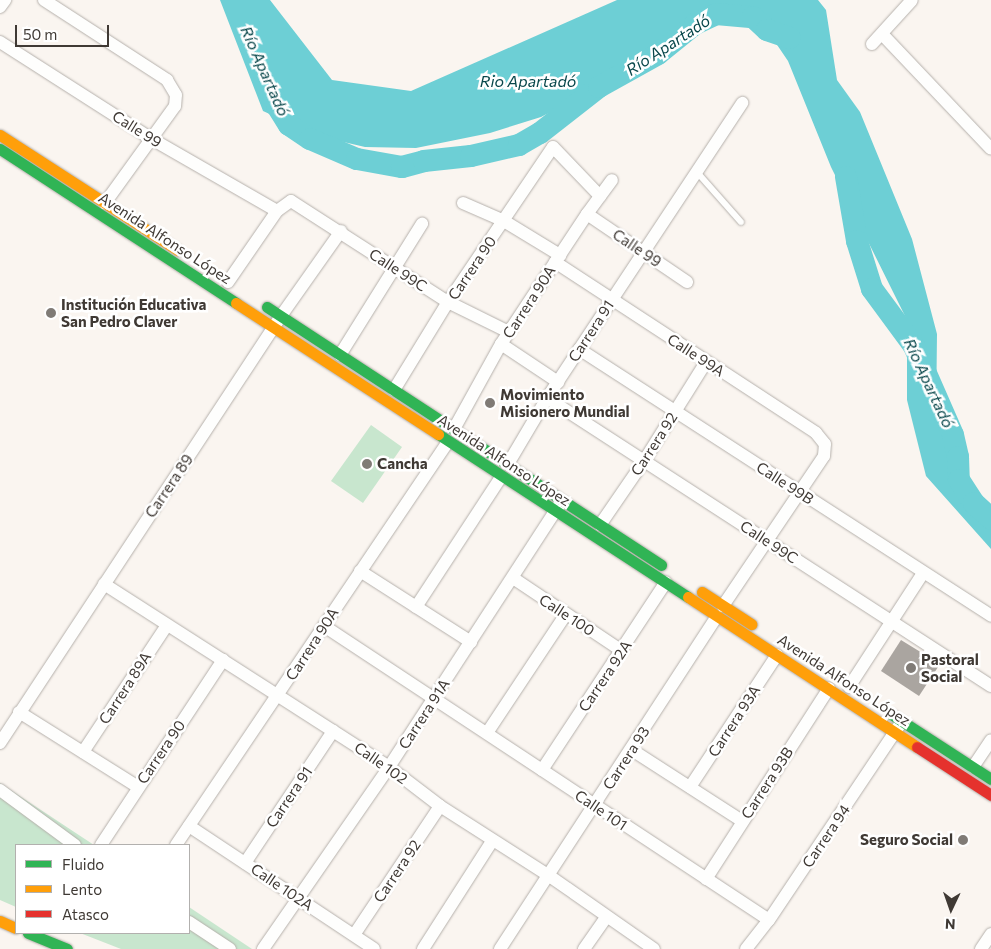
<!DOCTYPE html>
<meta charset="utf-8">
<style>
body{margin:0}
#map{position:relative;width:991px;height:949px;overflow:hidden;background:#faf5f0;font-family:Commissioner,sans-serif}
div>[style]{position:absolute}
.green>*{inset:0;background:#c8e6ce}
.water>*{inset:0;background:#6dcfd5}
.river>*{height:22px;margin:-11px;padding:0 11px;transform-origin:11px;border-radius:11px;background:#6dcfd5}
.building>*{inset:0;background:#aaa5a0}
.roads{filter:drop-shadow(0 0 1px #b5b0ab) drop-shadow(0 0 1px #b5b0ab)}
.lane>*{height:6px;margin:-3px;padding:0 3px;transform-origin:3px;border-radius:3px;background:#fefefd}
.street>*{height:12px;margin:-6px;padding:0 6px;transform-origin:6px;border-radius:6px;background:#fefefd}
.fast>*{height:11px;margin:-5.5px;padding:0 5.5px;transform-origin:5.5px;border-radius:5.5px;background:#30b455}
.slow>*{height:11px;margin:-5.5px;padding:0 5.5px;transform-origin:5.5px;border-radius:5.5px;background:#ff9f0a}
.jam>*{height:11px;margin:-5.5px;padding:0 5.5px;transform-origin:5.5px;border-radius:5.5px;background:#e5322d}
.dots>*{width:14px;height:14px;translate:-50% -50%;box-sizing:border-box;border:2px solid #fff;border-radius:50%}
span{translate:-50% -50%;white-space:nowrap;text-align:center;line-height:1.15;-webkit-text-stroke:5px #fff;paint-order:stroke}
.street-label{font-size:15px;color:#3f3934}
.poi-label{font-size:15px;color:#3f3934;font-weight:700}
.left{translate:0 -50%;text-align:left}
.right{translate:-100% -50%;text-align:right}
.water-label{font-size:16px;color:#07464a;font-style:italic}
.legend{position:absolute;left:15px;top:844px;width:175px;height:90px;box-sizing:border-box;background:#fff;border:1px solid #b2b0ae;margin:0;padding:6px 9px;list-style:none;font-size:15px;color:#3f3934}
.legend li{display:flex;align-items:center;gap:10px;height:25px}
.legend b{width:25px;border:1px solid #b2b0ae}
.north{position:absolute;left:926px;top:884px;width:50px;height:50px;-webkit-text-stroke:4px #fff;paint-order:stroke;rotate:183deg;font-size:14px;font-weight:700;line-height:20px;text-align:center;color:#3f3934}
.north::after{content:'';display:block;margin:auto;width:18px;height:22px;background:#3f3934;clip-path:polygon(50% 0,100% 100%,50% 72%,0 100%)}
.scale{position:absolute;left:15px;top:25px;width:94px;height:22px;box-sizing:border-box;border:2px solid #3f3934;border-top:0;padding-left:6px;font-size:15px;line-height:18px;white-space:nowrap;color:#3f3934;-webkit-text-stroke:4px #fff;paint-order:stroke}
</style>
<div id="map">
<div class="green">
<div style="clip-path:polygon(371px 425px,402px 447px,363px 503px,331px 481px)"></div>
<div style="clip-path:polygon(0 783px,94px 845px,16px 845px,16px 907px,0 900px)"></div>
<div style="clip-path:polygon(189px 907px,252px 949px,121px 949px,80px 933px,189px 933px)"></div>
</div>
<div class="water">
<div style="clip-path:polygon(220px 0,270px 0,332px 80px,411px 91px,617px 0,818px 0,826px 10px,837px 80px,860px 112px,912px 239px,937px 334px,936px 420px,978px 499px,991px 507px,991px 549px,926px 476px,907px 400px,907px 320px,831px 167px,788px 61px,767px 30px,753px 17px,736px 16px,695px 24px,617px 77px,541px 117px,490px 133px,416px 148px,365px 147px,318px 136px,263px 111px)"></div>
</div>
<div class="river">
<div style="left:273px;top:95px;width:12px;rotate:70deg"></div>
<div style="left:277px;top:106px;width:22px;rotate:58deg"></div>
<div style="left:289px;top:125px;width:25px;rotate:34deg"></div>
<div style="left:310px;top:139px;width:51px;rotate:23.1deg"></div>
<div style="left:357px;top:159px;width:46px;rotate:10.1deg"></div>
<div style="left:402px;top:167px;width:23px;rotate:-15deg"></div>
<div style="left:424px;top:161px;width:47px;rotate:-6.1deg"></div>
<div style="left:471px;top:156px;width:49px;rotate:-12.9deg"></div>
<div style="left:519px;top:145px;width:24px;rotate:-30deg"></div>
<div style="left:540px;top:133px;width:75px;rotate:-37.9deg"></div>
<div style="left:599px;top:87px;width:68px;rotate:-29.2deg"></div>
<div style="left:658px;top:54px;width:48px;rotate:-39deg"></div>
<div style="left:695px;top:24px;width:23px;rotate:-25deg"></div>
<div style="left:716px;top:14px;width:37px;rotate:5deg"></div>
<div style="left:753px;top:17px;width:19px;rotate:43deg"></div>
<div style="left:767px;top:30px;width:24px;rotate:19deg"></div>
<div style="left:846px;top:177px;width:65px;rotate:80.2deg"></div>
<div style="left:857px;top:241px;width:50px;rotate:72.6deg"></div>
<div style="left:872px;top:289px;width:71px;rotate:53.6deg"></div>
<div style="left:914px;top:346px;width:97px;rotate:66.3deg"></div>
<div style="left:953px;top:435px;width:23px;rotate:77deg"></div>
<div style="left:958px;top:457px;width:23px;rotate:88deg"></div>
<div style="left:959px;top:480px;width:27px;rotate:57deg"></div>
<div style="left:974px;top:503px;width:23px;rotate:43deg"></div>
</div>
<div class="building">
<div style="clip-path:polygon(901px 640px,940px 664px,919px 696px,881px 671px)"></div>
</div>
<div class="roads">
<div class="lane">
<div style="left:696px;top:171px;width:68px;rotate:48.6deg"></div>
</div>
<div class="street">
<div style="left:44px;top:0;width:147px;rotate:33deg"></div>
<div style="left:167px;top:80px;width:17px;rotate:59deg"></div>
<div style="left:176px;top:95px;width:11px;rotate:95deg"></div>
<div style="left:175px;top:106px;width:120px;rotate:125.8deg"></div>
<div style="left:0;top:7px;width:9px;rotate:-54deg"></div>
<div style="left:882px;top:34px;width:158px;rotate:46.5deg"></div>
<div style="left:0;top:42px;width:178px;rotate:32.6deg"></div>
<div style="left:150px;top:138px;width:146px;rotate:29.9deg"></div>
<div style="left:872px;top:44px;width:59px;rotate:-47.7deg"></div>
<div style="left:463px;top:203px;width:45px;rotate:23.7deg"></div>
<div style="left:504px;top:221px;width:66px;rotate:31.3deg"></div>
<div style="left:587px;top:214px;width:121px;rotate:34.2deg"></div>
<div style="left:555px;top:262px;width:312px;rotate:33.2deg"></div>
<div style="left:816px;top:433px;width:14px;rotate:51deg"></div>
<div style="left:825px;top:444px;width:12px;rotate:95deg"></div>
<div style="left:824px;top:456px;width:181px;rotate:124deg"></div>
<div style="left:228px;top:282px;width:86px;rotate:-55.4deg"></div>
<div style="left:277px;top:211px;width:17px;rotate:-36deg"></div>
<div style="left:291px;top:201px;width:187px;rotate:32.8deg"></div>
<div style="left:448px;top:302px;width:68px;rotate:26.2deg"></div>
<div style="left:501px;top:344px;width:69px;rotate:33.7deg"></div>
<div style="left:579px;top:349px;width:491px;rotate:32.9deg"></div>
<div style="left:340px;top:355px;width:155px;rotate:-58deg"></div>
<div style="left:394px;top:390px;width:103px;rotate:-58.5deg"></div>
<div style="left:448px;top:302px;width:187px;rotate:-55.9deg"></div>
<div style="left:553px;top:147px;width:68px;rotate:46.2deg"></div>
<div style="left:547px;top:398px;width:529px;rotate:32.97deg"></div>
<div style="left:454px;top:429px;width:97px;rotate:-61.1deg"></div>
<div style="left:501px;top:344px;width:156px;rotate:-56.5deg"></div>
<div style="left:587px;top:214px;width:42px;rotate:-53.7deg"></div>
<div style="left:508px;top:464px;width:77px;rotate:-59.4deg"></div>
<div style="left:547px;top:398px;width:354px;rotate:-56.5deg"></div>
<div style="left:600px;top:525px;width:78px;rotate:-55.5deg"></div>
<div style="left:644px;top:461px;width:117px;rotate:-57.9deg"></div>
<div style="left:360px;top:571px;width:132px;rotate:32.6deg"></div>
<div style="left:513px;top:578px;width:131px;rotate:33.8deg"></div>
<div style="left:104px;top:584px;width:339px;rotate:32.7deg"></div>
<div style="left:389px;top:767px;width:64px;rotate:37.4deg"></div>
<div style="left:440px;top:806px;width:128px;rotate:32.6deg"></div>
<div style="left:548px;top:875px;width:129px;rotate:34.9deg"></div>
<div style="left:416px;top:607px;width:155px;rotate:-56.8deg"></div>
<div style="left:324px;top:626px;width:533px;rotate:33.45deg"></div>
<div style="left:849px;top:687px;width:136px;rotate:-57deg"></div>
<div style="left:19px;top:712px;width:141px;rotate:32.2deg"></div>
<div style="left:487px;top:733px;width:143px;rotate:-56.4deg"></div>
<div style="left:0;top:743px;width:511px;rotate:-56.65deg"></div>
<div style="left:281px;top:316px;width:104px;rotate:-54.8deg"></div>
<div style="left:632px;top:750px;width:131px;rotate:32.8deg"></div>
<div style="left:83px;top:752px;width:152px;rotate:-56.5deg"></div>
<div style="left:973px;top:767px;width:32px;rotate:-56deg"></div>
<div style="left:542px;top:770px;width:225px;rotate:-56.6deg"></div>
<div style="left:690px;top:787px;width:158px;rotate:-56.6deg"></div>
<div style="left:0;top:790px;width:93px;rotate:36.3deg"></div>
<div style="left:189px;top:826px;width:222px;rotate:33.6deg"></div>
<div style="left:101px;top:845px;width:222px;rotate:-56.6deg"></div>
<div style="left:176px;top:845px;width:486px;rotate:-56deg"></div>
<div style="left:245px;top:863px;width:159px;rotate:-56.3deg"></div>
<div style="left:706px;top:879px;width:227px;rotate:-57.2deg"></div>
<div style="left:189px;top:922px;width:49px;rotate:33.4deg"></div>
<div style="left:354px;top:935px;width:155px;rotate:-56.3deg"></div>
<div style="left:263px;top:949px;width:221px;rotate:-55.3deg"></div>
<div style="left:389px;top:767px;width:314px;rotate:-57deg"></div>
<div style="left:423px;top:949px;width:128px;rotate:-57.4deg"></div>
<div style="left:500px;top:949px;width:397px;rotate:-56.9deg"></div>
<div style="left:584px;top:949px;width:39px;rotate:-55deg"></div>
<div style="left:746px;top:949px;width:37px;rotate:-52deg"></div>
<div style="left:769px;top:920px;width:234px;rotate:-56.2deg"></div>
<div style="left:981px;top:949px;width:18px;rotate:-56deg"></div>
</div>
<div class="fast">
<div style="left:0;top:149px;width:282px;rotate:33.1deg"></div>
<div style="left:267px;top:307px;width:471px;rotate:33.2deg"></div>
<div style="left:438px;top:434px;width:298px;rotate:33.1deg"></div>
<div style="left:891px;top:714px;width:119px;rotate:33deg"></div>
<div style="left:28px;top:933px;width:42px;rotate:22.3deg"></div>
</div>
<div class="slow">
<div style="left:0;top:135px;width:212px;rotate:32.9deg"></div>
<div style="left:236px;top:303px;width:241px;rotate:33deg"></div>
<div style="left:702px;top:592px;width:59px;rotate:33.1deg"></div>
<div style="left:688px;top:597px;width:274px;rotate:33.2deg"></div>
<div style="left:0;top:921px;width:17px;rotate:24deg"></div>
</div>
<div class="jam">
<div style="left:917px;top:747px;width:88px;rotate:33deg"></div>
</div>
</div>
<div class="dots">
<div style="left:51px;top:313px;background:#807b76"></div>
<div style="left:490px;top:403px;background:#807b76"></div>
<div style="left:367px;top:464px;background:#807b76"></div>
<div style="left:911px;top:668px;background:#807b76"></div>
<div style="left:963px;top:840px;background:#807b76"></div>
</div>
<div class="street-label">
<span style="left:137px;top:129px;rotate:32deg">Calle 99</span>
<span style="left:165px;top:238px;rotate:33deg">Avenida Alfonso López</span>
<span style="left:637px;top:248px;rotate:34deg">Calle 99</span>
<span style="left:472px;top:268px;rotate:-56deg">Carrera 90</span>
<span style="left:398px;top:270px;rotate:33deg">Calle 99C</span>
<span style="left:529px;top:302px;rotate:-57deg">Carrera 90A</span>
<span style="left:591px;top:331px;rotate:-57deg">Carrera 91</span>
<span style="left:696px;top:355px;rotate:33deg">Calle 99A</span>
<span style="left:654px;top:444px;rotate:-57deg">Carrera 92</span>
<span style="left:504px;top:460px;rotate:33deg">Avenida Alfonso López</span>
<span style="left:785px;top:483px;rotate:33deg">Calle 99B</span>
<span style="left:169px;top:486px;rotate:-56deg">Carrera 89</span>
<span style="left:769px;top:542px;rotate:33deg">Calle 99C</span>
<span style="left:567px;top:615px;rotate:33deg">Calle 100</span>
<span style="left:312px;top:644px;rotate:-57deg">Carrera 90A</span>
<span style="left:605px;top:676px;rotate:-56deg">Carrera 92A</span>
<span style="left:844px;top:680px;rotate:33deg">Avenida Alfonso López</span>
<span style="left:125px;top:688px;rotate:-57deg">Carrera 89A</span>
<span style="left:424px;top:714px;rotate:-57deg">Carrera 91A</span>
<span style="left:734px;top:721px;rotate:-57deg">Carrera 93A</span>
<span style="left:161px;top:752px;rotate:-56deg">Carrera 90</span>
<span style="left:626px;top:758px;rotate:-57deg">Carrera 93</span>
<span style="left:381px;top:763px;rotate:35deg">Calle 102</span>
<span style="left:767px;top:783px;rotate:-57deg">Carrera 93B</span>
<span style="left:289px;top:797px;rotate:-56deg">Carrera 91</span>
<span style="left:601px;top:810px;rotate:34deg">Calle 101</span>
<span style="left:826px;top:836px;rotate:-56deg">Carrera 94</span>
<span style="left:397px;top:871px;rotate:-56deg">Carrera 92</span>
<span style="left:282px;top:887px;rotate:34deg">Calle 102A</span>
</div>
<div class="poi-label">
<span class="left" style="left:61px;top:313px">Institución Educativa<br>San Pedro Claver</span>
<span class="left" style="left:500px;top:403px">Movimiento<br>Misionero Mundial</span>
<span class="left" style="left:377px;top:464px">Cancha</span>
<span class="left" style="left:921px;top:668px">Pastoral<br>Social</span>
<span class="right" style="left:953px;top:840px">Seguro Social</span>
</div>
<div class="water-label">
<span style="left:668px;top:45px;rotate:-33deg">Río Apartadó</span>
<span style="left:265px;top:71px;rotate:66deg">Río Apartadó</span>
<span style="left:528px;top:81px">Rio Apartadó</span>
<span style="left:929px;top:383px;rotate:65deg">Río Apartadó</span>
</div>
<ul class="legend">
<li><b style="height:6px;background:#30b455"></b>Fluido</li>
<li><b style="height:6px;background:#ff9f0a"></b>Lento</li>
<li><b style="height:6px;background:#e5322d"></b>Atasco</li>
</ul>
<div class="north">N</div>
<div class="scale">50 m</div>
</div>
